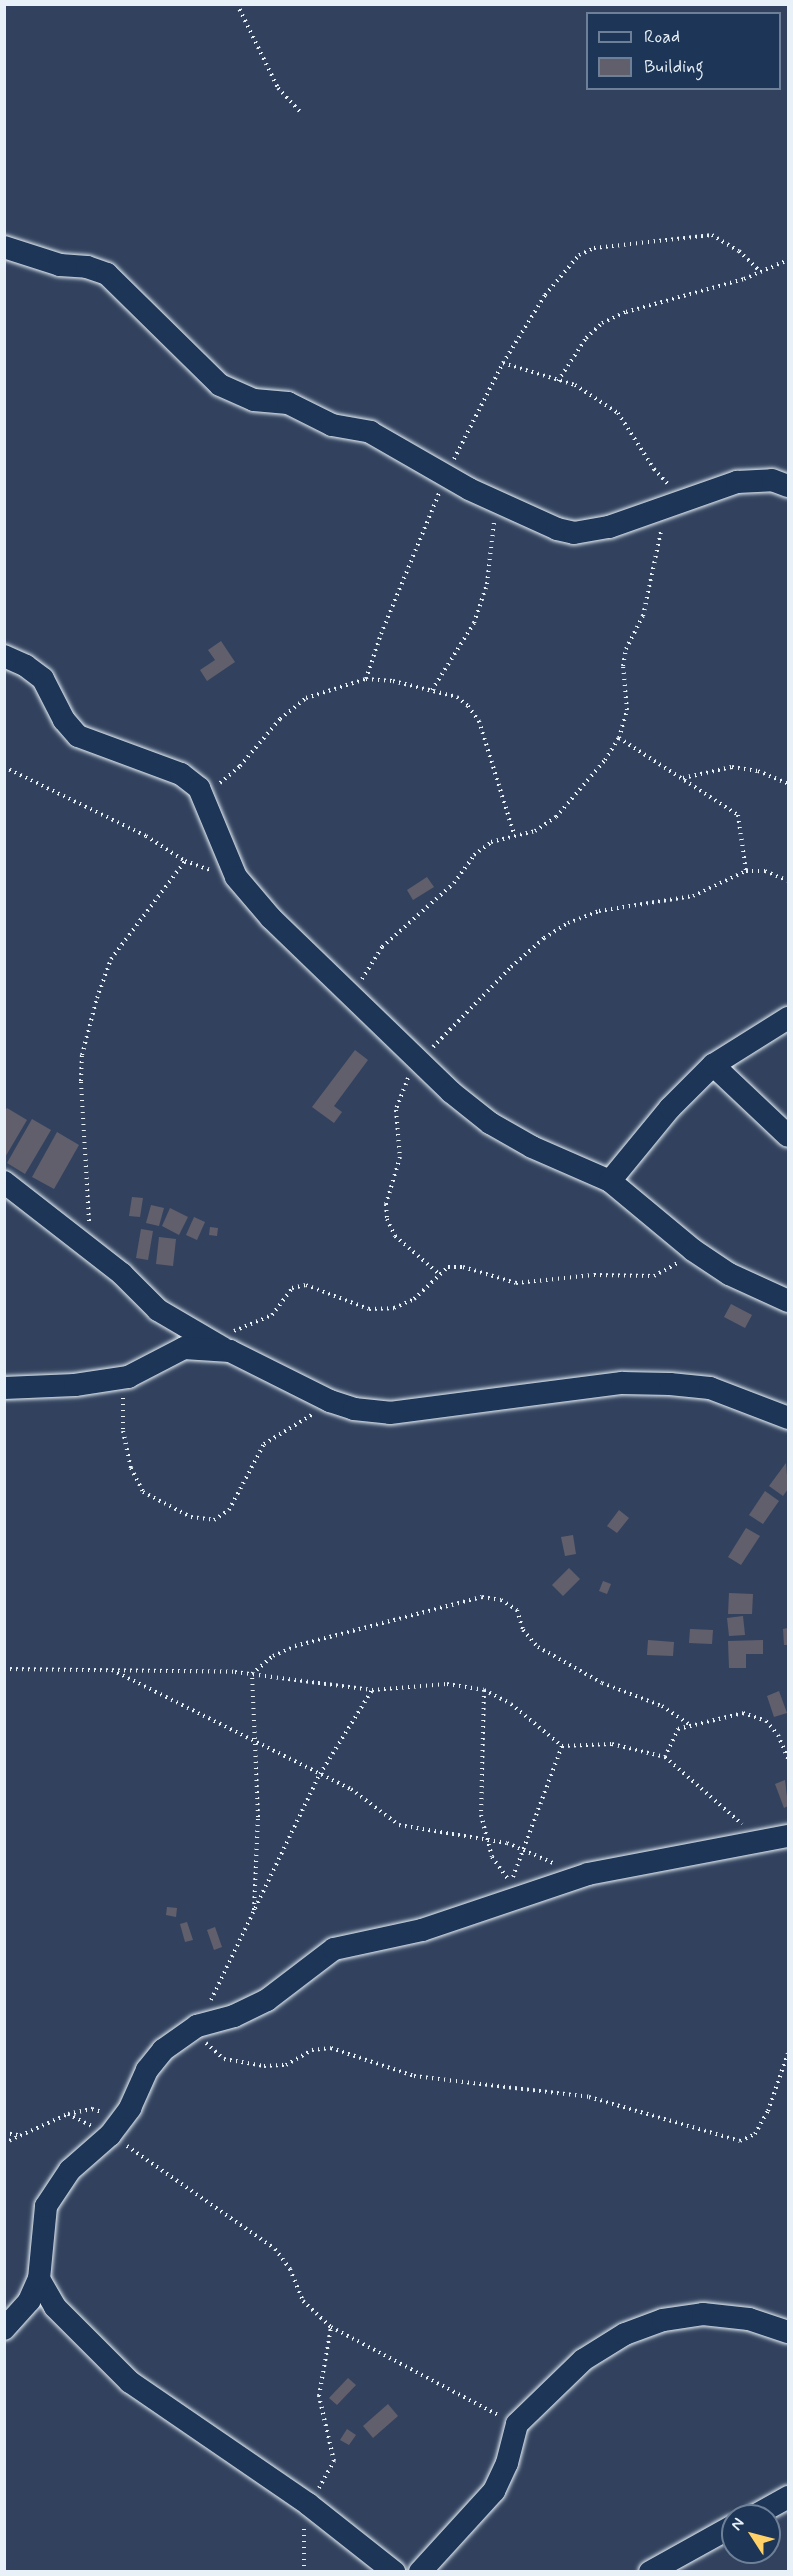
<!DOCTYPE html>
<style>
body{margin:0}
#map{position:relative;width:793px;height:2576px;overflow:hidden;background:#32425e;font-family:Mynerve,sans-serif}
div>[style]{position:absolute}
.building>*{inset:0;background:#625f6d}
.path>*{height:4px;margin-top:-2px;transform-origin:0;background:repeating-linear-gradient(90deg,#e8f1f8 0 1.5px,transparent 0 6px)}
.roads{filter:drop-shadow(0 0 2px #e8f1f8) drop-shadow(0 0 2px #e8f1f8)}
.minor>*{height:22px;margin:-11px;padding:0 11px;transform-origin:11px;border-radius:11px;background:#1d3557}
span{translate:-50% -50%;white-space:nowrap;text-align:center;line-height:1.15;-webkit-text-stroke:4.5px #1d3557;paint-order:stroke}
.frame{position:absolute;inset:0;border:6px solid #e8f1f8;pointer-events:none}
.legend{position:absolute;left:586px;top:12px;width:195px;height:78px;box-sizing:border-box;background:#1d3557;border:2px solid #6e8097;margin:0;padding:8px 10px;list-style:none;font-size:18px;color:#e8f1f8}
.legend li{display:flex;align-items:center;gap:12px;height:30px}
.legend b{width:30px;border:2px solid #6e8097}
.north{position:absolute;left:721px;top:2504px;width:60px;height:60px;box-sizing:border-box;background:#1d3557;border:2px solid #6e8097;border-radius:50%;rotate:306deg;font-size:16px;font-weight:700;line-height:24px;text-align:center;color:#e8f1f8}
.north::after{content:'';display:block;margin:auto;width:21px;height:27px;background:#ffd166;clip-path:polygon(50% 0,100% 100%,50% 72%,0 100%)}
</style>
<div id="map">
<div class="building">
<div style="clip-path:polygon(221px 641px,235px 662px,207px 681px,200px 670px,215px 660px,208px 650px)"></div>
<div style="clip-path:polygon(427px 877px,434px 887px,413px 900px,407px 890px)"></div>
<div style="clip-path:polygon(355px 1050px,368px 1060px,334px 1106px,342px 1112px,334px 1123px,312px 1107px)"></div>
<div style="clip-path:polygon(7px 1108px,27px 1120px,4px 1159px,4px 1112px)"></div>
<div style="clip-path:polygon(32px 1119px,51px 1130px,25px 1174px,7px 1163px)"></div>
<div style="clip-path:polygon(57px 1132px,79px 1145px,54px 1189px,32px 1177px)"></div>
<div style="clip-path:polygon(132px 1197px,143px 1198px,140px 1217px,129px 1216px)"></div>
<div style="clip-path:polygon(151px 1205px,164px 1208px,159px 1226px,146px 1223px)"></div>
<div style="clip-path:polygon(170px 1208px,188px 1217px,179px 1235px,162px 1226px)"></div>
<div style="clip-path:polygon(194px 1217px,205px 1222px,197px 1240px,186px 1235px)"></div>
<div style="clip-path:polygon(210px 1227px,218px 1228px,217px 1236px,209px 1235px)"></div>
<div style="clip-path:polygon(141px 1229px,153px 1231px,148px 1260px,136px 1258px)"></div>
<div style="clip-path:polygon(159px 1237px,176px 1239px,173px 1266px,156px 1264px)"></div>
<div style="clip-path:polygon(731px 1304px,752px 1315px,745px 1328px,724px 1317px)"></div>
<div style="clip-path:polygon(786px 1463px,788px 1489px,783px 1496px,769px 1486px)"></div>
<div style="clip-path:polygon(765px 1491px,779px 1501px,763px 1524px,749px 1515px)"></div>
<div style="clip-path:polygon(619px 1510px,629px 1518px,617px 1533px,607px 1526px)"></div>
<div style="clip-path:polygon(746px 1528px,760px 1536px,741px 1565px,728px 1557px)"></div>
<div style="clip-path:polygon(573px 1535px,576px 1554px,565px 1556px,561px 1537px)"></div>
<div style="clip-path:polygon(569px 1568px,580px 1579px,563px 1596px,552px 1585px)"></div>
<div style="clip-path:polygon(603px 1581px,611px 1584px,607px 1594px,599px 1591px)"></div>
<div style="clip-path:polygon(729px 1593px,753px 1594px,752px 1614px,728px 1614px)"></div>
<div style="clip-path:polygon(743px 1616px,745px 1635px,729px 1636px,727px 1618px)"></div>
<div style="clip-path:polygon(788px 1628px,788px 1645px,784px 1645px,783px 1629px)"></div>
<div style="clip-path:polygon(690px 1629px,713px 1630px,712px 1644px,689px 1643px)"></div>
<div style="clip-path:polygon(648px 1640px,674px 1642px,673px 1656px,647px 1655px)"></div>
<div style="clip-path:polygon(763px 1640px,763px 1654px,746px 1654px,746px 1668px,729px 1668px,728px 1641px)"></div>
<div style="clip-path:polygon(779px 1691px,787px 1713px,774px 1717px,767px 1696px)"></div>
<div style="clip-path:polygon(785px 1780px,788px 1806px,784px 1808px,775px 1784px)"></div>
<div style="clip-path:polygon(167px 1907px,177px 1908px,176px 1917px,166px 1915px)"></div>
<div style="clip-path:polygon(187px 1922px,193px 1940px,185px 1942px,180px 1924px)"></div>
<div style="clip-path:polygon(215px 1927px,222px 1947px,214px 1950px,207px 1930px)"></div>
<div style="clip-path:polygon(348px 2378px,356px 2385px,337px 2405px,329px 2398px)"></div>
<div style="clip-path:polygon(388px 2404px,398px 2416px,373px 2438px,363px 2426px)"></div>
<div style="clip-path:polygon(347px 2429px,356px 2435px,349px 2445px,340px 2440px)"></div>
</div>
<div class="path">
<div style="left:237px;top:4px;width:93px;rotate:64deg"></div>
<div style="left:278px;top:88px;width:34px;rotate:47deg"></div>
<div style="left:503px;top:363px;width:75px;rotate:17deg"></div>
<div style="left:575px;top:385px;width:51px;rotate:33.1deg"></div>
<div style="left:618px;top:413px;width:67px;rotate:57.3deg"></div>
<div style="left:654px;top:469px;width:22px;rotate:47deg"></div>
<div style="left:558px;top:381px;width:51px;rotate:-56.9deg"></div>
<div style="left:586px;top:338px;width:22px;rotate:-43deg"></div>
<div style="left:602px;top:323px;width:26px;rotate:-25deg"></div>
<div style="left:626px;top:312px;width:123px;rotate:-15.6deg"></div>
<div style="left:744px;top:279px;width:48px;rotate:-23.4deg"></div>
<div style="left:454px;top:459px;width:108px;rotate:-63deg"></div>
<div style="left:503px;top:363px;width:80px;rotate:-58.3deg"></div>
<div style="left:545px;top:295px;width:52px;rotate:-49.6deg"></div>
<div style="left:579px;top:255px;width:17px;rotate:-25deg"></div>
<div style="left:594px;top:248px;width:119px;rotate:-6.3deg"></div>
<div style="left:712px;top:235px;width:31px;rotate:31deg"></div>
<div style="left:739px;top:251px;width:30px;rotate:44deg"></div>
<div style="left:366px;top:679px;width:47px;rotate:-71.6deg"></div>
<div style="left:381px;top:634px;width:152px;rotate:-67.6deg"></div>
<div style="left:432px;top:690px;width:79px;rotate:-57.9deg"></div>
<div style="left:474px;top:623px;width:41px;rotate:-71.6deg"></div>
<div style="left:487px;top:584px;width:62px;rotate:-83.6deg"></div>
<div style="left:619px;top:738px;width:142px;rotate:32.9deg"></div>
<div style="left:738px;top:815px;width:57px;rotate:81.9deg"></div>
<div style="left:4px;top:767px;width:158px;rotate:25.9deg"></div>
<div style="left:146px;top:836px;width:46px;rotate:32.7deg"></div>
<div style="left:185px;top:861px;width:27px;rotate:20deg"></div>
<div style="left:683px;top:778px;width:50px;rotate:-12.7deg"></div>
<div style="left:732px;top:767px;width:26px;rotate:9deg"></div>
<div style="left:758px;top:771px;width:33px;rotate:23deg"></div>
<div style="left:220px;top:783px;width:26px;rotate:-40deg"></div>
<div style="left:240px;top:766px;width:62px;rotate:-49.6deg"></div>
<div style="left:280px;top:719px;width:33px;rotate:-39deg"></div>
<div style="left:306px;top:698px;width:63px;rotate:-17.6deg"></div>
<div style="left:366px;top:679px;width:27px;rotate:4deg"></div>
<div style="left:393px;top:681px;width:66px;rotate:14deg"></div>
<div style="left:457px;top:697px;width:14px;rotate:39deg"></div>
<div style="left:468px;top:706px;width:19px;rotate:54deg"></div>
<div style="left:479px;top:721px;width:118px;rotate:72.8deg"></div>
<div style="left:362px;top:979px;width:38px;rotate:-58deg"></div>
<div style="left:382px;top:947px;width:96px;rotate:-41.6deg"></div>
<div style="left:454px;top:883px;width:34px;rotate:-54deg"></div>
<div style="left:474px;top:855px;width:21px;rotate:-37deg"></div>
<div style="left:491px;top:842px;width:45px;rotate:-14deg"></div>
<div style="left:535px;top:831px;width:25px;rotate:-34deg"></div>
<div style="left:556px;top:817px;width:75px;rotate:-49.3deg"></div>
<div style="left:605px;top:760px;width:26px;rotate:-58deg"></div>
<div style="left:619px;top:738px;width:29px;rotate:-74deg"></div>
<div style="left:627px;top:710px;width:44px;rotate:-95.2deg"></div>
<div style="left:623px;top:666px;width:17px;rotate:-80deg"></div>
<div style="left:626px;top:649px;width:37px;rotate:-63deg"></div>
<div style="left:643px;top:616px;width:87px;rotate:-78deg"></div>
<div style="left:433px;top:1047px;width:112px;rotate:-45.7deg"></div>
<div style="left:511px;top:967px;width:44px;rotate:-41.3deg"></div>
<div style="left:544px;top:938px;width:28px;rotate:-32deg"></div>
<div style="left:568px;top:923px;width:33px;rotate:-21deg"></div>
<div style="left:599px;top:911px;width:95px;rotate:-9.1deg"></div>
<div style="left:693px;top:896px;width:59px;rotate:-25.3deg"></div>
<div style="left:746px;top:871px;width:19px"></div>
<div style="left:765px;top:871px;width:25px;rotate:23deg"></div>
<div style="left:408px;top:1078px;width:34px;rotate:111deg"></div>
<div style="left:396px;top:1110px;width:47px;rotate:85.1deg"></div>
<div style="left:400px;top:1157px;width:49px;rotate:106.6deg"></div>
<div style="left:386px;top:1204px;width:15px;rotate:86deg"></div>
<div style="left:387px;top:1219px;width:19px;rotate:65deg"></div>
<div style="left:395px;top:1236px;width:57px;rotate:40.7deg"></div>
<div style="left:89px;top:1221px;width:140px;rotate:-93.3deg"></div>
<div style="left:81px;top:1081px;width:26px;rotate:-88deg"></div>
<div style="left:82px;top:1055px;width:59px;rotate:-75.3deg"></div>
<div style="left:97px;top:998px;width:41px;rotate:-70.3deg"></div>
<div style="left:111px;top:959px;width:123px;rotate:-52.9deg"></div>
<div style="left:234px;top:1331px;width:41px;rotate:-22.8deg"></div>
<div style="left:272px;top:1315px;width:34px;rotate:-53deg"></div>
<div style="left:292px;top:1288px;width:14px;rotate:-12deg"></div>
<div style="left:306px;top:1285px;width:67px;rotate:20.9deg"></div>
<div style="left:369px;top:1309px;width:25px;rotate:-2deg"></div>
<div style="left:394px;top:1308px;width:22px;rotate:-24deg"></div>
<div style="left:414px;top:1299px;width:47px;rotate:-43.3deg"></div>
<div style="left:448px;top:1267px;width:15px"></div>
<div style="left:463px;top:1267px;width:55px;rotate:16.8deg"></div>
<div style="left:516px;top:1283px;width:78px;rotate:-5.9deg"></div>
<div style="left:594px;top:1275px;width:60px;rotate:1deg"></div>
<div style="left:654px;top:1276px;width:26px;rotate:-29deg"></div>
<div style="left:123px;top:1398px;width:33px;rotate:90deg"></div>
<div style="left:123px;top:1431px;width:38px;rotate:78deg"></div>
<div style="left:131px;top:1468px;width:27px;rotate:63deg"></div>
<div style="left:143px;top:1492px;width:54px;rotate:27.5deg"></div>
<div style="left:191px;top:1517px;width:23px;rotate:7deg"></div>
<div style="left:214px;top:1520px;width:18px;rotate:-34deg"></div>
<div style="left:229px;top:1510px;width:75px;rotate:-62.1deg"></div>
<div style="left:264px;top:1444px;width:57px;rotate:-31.5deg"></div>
<div style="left:4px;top:1669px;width:231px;rotate:0.7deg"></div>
<div style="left:235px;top:1672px;width:138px;rotate:7.5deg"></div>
<div style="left:372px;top:1690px;width:75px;rotate:-4.6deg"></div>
<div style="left:447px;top:1684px;width:37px;rotate:9deg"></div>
<div style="left:484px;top:1690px;width:30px;rotate:27deg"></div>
<div style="left:511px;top:1704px;width:66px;rotate:39.5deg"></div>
<div style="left:562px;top:1746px;width:50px;rotate:-2.3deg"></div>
<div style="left:612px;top:1744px;width:55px;rotate:13.8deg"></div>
<div style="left:665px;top:1757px;width:102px;rotate:41deg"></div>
<div style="left:112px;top:1670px;width:267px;rotate:26.5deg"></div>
<div style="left:351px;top:1789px;width:60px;rotate:36.9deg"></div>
<div style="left:399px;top:1825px;width:109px;rotate:9.5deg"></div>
<div style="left:507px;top:1843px;width:50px;rotate:23.5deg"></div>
<div style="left:484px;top:1690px;width:125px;rotate:91.4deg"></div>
<div style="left:481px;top:1815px;width:43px;rotate:75.3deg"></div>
<div style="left:492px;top:1857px;width:27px;rotate:54deg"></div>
<div style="left:665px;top:1757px;width:31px;rotate:-65deg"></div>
<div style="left:678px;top:1729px;width:67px;rotate:-13.8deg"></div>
<div style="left:743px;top:1713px;width:24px;rotate:19deg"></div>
<div style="left:766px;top:1721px;width:18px;rotate:49deg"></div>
<div style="left:778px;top:1735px;width:26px;rotate:67deg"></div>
<div style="left:513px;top:1877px;width:140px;rotate:-69.5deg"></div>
<div style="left:254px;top:1910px;width:93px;rotate:-87.5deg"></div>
<div style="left:258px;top:1817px;width:143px;rotate:-92.4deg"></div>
<div style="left:252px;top:1674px;width:28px;rotate:-41deg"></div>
<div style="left:273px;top:1656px;width:24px;rotate:-24deg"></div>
<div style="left:295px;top:1646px;width:193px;rotate:-14.7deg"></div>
<div style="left:482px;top:1597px;width:19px;rotate:9deg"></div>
<div style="left:501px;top:1600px;width:19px;rotate:32deg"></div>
<div style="left:517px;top:1610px;width:21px;rotate:73deg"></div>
<div style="left:523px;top:1630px;width:23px;rotate:49deg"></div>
<div style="left:538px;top:1647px;width:73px;rotate:29.4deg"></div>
<div style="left:602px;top:1683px;width:64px;rotate:21deg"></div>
<div style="left:662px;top:1706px;width:32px;rotate:34deg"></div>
<div style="left:211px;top:2000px;width:251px;rotate:-64.3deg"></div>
<div style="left:320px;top:1774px;width:99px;rotate:-58.2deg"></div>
<div style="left:206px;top:2043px;width:24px;rotate:42deg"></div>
<div style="left:224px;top:2059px;width:41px;rotate:9.9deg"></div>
<div style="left:264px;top:2066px;width:22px;rotate:-3deg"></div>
<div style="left:286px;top:2065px;width:30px;rotate:-30deg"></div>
<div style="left:312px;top:2050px;width:19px;rotate:-6deg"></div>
<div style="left:331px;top:2048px;width:88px;rotate:18.6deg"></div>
<div style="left:414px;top:2076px;width:176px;rotate:6.8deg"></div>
<div style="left:589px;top:2097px;width:157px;rotate:16.2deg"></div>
<div style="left:740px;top:2141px;width:17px;rotate:-25deg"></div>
<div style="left:755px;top:2134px;width:26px;rotate:-61deg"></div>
<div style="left:768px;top:2111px;width:61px;rotate:-71deg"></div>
<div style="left:68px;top:2114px;width:27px;rotate:27deg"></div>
<div style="left:4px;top:2133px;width:14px;rotate:8deg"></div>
<div style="left:4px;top:2143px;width:70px;rotate:-24.4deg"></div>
<div style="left:68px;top:2114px;width:25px;rotate:-12deg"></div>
<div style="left:92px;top:2109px;width:10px;rotate:17deg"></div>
<div style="left:127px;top:2146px;width:180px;rotate:34.8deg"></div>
<div style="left:275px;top:2249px;width:25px;rotate:53deg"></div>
<div style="left:290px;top:2269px;width:35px;rotate:68deg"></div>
<div style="left:303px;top:2301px;width:38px;rotate:43deg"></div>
<div style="left:331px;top:2327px;width:191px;rotate:27.8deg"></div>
<div style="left:319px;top:2488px;width:31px;rotate:-61deg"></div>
<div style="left:334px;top:2461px;width:67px;rotate:-103deg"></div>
<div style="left:319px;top:2396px;width:70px;rotate:-80.1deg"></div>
<div style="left:304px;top:2572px;width:44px;rotate:-90deg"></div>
</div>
<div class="roads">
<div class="minor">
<div style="left:4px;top:247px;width:59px;rotate:17.8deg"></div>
<div style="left:60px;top:265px;width:27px;rotate:4deg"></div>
<div style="left:87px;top:267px;width:21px;rotate:19deg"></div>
<div style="left:107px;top:274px;width:158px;rotate:44.5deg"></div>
<div style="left:220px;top:385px;width:37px;rotate:24deg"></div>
<div style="left:254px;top:400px;width:34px;rotate:5deg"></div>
<div style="left:288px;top:403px;width:49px;rotate:26.6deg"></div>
<div style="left:332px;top:425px;width:39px;rotate:10deg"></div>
<div style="left:370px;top:432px;width:114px;rotate:29.9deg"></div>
<div style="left:469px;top:489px;width:97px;rotate:24.4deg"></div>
<div style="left:557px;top:529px;width:17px;rotate:13deg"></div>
<div style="left:574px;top:533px;width:36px;rotate:-10deg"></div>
<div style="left:609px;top:527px;width:136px;rotate:-19.4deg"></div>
<div style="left:737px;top:482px;width:35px;rotate:-3deg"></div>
<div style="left:772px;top:480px;width:17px;rotate:21deg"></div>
<div style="left:4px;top:656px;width:24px;rotate:24deg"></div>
<div style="left:26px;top:666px;width:21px;rotate:37deg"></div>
<div style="left:43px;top:679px;width:46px;rotate:62.9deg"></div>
<div style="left:64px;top:720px;width:21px;rotate:49deg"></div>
<div style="left:78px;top:736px;width:110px;rotate:20.3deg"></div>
<div style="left:181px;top:774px;width:23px;rotate:38deg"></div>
<div style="left:199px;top:788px;width:96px;rotate:67.4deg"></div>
<div style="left:236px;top:877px;width:54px;rotate:49.5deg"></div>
<div style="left:271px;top:918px;width:250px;rotate:44deg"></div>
<div style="left:451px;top:1092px;width:50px;rotate:38.5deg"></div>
<div style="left:490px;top:1123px;width:48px;rotate:29.7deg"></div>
<div style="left:532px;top:1147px;width:85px;rotate:23.6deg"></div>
<div style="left:610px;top:1181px;width:108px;rotate:39.7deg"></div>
<div style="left:693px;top:1250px;width:43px;rotate:33.7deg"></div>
<div style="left:729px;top:1274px;width:65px;rotate:24.6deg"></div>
<div style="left:713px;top:1065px;width:103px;rotate:43.4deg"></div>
<div style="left:610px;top:1181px;width:94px;rotate:-50.6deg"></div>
<div style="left:670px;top:1108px;width:61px;rotate:-45deg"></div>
<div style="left:713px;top:1065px;width:89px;rotate:-32.1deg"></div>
<div style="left:4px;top:1182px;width:150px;rotate:37.9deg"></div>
<div style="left:122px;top:1274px;width:51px;rotate:45deg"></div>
<div style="left:158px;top:1310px;width:75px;rotate:30.3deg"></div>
<div style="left:4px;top:1388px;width:71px;rotate:-2.4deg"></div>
<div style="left:75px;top:1385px;width:54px;rotate:-8.6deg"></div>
<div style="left:128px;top:1377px;width:63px;rotate:-27.4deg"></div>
<div style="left:184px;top:1348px;width:46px;rotate:3.7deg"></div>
<div style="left:230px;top:1351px;width:112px;rotate:26.6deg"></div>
<div style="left:330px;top:1401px;width:25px;rotate:18deg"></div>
<div style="left:354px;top:1409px;width:36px;rotate:6deg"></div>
<div style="left:390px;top:1413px;width:234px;rotate:-7.4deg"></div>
<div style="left:622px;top:1383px;width:48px;rotate:1.2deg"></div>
<div style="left:670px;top:1384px;width:40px;rotate:5.7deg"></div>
<div style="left:710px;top:1388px;width:84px;rotate:21deg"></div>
<div style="left:39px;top:2279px;width:32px;rotate:60deg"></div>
<div style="left:55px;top:2307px;width:106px;rotate:45deg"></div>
<div style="left:130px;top:2382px;width:216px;rotate:34.4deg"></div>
<div style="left:308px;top:2504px;width:110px;rotate:38.3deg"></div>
<div style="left:4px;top:2329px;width:38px;rotate:-48deg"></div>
<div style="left:29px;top:2301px;width:24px;rotate:-66deg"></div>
<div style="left:39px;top:2279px;width:73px;rotate:-84.5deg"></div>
<div style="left:46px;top:2206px;width:43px;rotate:-56.3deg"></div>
<div style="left:70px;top:2170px;width:53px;rotate:-41.2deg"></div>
<div style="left:110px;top:2135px;width:34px;rotate:-53deg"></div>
<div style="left:130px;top:2108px;width:42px;rotate:-65.9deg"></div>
<div style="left:147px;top:2070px;width:26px;rotate:-51deg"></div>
<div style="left:163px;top:2050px;width:42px;rotate:-35.2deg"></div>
<div style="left:197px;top:2026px;width:38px;rotate:-15deg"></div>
<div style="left:234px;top:2016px;width:37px;rotate:-26deg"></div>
<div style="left:267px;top:2000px;width:84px;rotate:-37.3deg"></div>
<div style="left:334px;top:1949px;width:90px;rotate:-12.2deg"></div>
<div style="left:422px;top:1930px;width:175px;rotate:-18.6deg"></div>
<div style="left:588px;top:1874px;width:204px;rotate:-10.8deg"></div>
<div style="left:754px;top:2516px;width:39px;rotate:-29deg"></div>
<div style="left:420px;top:2572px;width:110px;rotate:-47.6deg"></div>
<div style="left:494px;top:2491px;width:31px;rotate:-65deg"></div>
<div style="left:507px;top:2463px;width:40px;rotate:-75.6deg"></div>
<div style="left:517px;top:2424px;width:92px;rotate:-44.1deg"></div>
<div style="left:583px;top:2360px;width:49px;rotate:-31.8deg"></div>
<div style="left:625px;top:2334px;width:40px;rotate:-20.2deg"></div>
<div style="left:663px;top:2320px;width:40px;rotate:-8.5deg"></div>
<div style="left:703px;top:2314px;width:46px;rotate:6.2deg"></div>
<div style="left:749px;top:2319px;width:41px;rotate:18.4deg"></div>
<div style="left:650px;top:2572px;width:95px;rotate:-29deg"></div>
</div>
</div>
<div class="frame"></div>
<ul class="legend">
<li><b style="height:8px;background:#1d3557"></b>Road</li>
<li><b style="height:16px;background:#625f6d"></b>Building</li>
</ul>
<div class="north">N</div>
</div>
